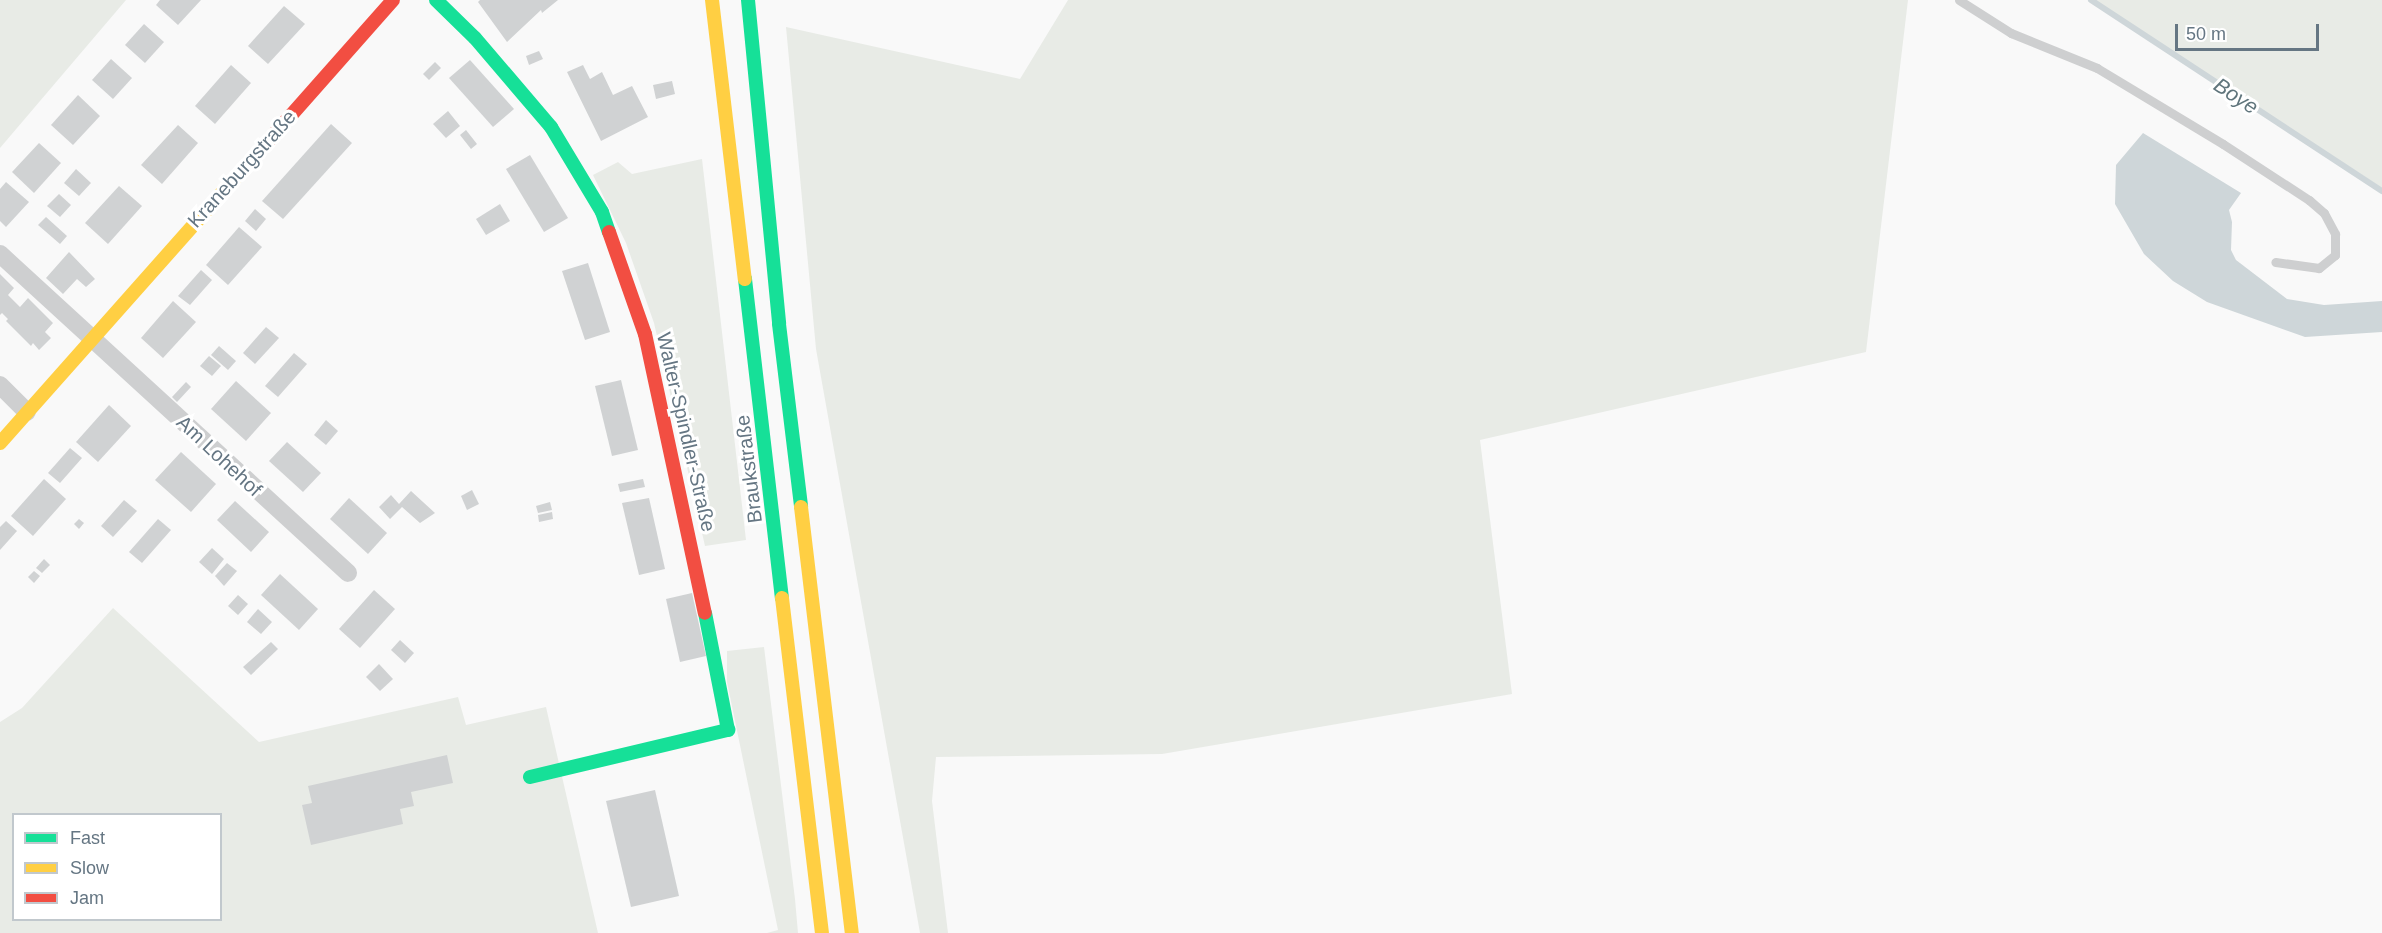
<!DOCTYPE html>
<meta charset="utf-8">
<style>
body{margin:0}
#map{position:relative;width:2382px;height:933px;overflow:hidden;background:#f9f9f9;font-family:Helvetica,sans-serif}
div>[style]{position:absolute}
.green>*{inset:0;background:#e8ebe6}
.water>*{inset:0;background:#ced6d9}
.stream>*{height:6px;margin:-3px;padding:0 3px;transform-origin:3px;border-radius:3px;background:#ced6d9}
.building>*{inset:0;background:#d0d2d3}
.lane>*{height:9px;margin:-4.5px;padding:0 4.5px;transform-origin:4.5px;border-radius:4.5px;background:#cecfd0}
.street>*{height:18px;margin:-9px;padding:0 9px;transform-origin:9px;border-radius:9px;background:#cecfd0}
.fast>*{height:14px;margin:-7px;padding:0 7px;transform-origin:7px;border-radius:7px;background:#16e098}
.slow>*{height:14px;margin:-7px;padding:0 7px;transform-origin:7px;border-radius:7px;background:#ffcf43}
.jam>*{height:14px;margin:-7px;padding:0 7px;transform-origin:7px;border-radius:7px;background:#f24e42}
span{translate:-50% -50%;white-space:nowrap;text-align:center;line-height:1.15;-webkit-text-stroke:6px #fff;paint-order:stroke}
.street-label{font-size:20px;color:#657683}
.water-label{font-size:21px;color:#60757c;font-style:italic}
.legend{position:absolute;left:12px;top:813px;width:210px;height:108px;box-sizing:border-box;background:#fff;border:2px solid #c1c8cd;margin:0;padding:8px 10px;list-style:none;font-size:18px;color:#657683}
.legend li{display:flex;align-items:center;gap:12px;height:30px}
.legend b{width:30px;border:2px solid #c1c8cd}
.scale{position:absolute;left:2175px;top:24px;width:144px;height:27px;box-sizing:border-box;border:3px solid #657683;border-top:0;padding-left:8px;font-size:18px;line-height:21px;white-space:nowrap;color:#657683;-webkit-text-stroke:4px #fff;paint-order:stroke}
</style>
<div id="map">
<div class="green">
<div style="clip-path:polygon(0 0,126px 0,0 148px)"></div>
<div style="clip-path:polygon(1068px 0,1908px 0,1866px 352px,1480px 440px,1512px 694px,1162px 754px,936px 757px,932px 801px,948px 933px,920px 933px,816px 349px,786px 27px,1020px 79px)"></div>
<div style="clip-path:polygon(2093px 0,2382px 0,2382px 188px)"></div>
<div style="clip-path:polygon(702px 159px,746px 540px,705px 546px,654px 323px,626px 243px,593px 175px,618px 162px,632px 174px)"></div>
<div style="clip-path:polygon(evenodd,113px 608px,259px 742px,458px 697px,466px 725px,546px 707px,598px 933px,0 933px,0 722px,22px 708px,113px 608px,14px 814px,220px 814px,220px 920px,14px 920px,14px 814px)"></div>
<div style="clip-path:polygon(764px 647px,795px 899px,798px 933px,767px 933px,778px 930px,727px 682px,727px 651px)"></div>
</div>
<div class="water">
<div style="clip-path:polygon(2143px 133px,2241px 193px,2229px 210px,2232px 222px,2231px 250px,2236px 260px,2287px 299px,2324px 305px,2382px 301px,2382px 332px,2305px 337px,2207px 302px,2173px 281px,2144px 254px,2115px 204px,2116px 165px)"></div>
</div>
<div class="stream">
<div style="left:2091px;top:0;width:348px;rotate:33.3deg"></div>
</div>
<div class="building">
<div style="clip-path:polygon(160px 0,201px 0,178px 25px,156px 5px)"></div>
<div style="clip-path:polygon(480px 0,558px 0,542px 13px,541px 10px,507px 42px,478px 2px)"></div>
<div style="clip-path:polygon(284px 6px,305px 24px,268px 64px,248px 46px)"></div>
<div style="clip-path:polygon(144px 24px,164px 42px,145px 63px,125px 45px)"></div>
<div style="clip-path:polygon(539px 51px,543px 59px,529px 65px,526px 56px)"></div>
<div style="clip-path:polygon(111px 59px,132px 78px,113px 99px,92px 80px)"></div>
<div style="clip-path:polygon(470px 60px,514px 109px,493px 127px,449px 78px)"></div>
<div style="clip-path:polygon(435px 62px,441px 68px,429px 80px,423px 74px)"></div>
<div style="clip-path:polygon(231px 65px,251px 83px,215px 124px,195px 106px)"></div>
<div style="clip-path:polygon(583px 65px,590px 79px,602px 72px,613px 95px,632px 86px,648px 117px,601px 141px,567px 72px)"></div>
<div style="clip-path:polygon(672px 81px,675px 94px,656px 99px,653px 85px)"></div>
<div style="clip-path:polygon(78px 95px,100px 116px,73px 145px,51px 125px)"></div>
<div style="clip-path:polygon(448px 111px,460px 126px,446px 138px,433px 124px)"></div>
<div style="clip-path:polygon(331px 124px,352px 143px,283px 219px,262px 201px)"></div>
<div style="clip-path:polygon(178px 125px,198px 143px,162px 184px,141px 165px)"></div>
<div style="clip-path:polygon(466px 130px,477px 144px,471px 149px,460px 135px)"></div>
<div style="clip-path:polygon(39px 143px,61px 163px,34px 193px,12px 172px)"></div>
<div style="clip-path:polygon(530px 155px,568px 218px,544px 232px,506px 169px)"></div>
<div style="clip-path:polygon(76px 169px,91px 183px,79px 196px,64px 183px)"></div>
<div style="clip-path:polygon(6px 182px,29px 202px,6px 227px,0 221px,0 189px)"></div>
<div style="clip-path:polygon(119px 186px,142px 206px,108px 244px,85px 223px)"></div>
<div style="clip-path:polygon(59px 194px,71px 205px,60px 217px,47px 206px)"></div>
<div style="clip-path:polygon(500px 204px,510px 221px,486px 235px,476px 219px)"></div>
<div style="clip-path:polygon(255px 209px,266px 219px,256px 231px,245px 221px)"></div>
<div style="clip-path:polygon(46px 217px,67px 236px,60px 244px,38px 225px)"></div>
<div style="clip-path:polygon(239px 227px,262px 247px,228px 285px,206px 265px)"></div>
<div style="clip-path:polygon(69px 252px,95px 279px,86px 287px,77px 279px,63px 294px,46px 278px)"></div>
<div style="clip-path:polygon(588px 263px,610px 332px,585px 340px,562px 271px)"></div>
<div style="clip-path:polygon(201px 270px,212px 280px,190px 305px,178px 296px)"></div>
<div style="clip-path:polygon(0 274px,14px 288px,8px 295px,20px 307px,28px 298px,53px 323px,45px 332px,51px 338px,39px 350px,33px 343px,31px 346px,6px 321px,8px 319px,2px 313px,0 315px)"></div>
<div style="clip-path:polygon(173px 301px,196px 322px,163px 358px,141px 338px)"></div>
<div style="clip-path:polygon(266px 327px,279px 338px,255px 364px,243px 353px)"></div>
<div style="clip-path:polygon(219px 346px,236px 361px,228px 370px,211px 355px)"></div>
<div style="clip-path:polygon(294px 353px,307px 364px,278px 397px,265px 386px)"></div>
<div style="clip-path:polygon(209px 356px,221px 366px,212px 376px,200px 366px)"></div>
<div style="clip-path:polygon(621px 380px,638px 450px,612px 456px,595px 386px)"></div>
<div style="clip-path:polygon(236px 381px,271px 413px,246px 441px,211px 409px)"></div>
<div style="clip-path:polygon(186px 382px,191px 387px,177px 402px,172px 397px)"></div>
<div style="clip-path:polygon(109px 405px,131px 426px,98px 462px,76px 442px)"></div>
<div style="clip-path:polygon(326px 420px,338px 431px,326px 445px,314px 435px)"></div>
<div style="clip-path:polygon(287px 442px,321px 473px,303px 492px,269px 461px)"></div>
<div style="clip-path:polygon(70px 448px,82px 458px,60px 483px,48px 473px)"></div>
<div style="clip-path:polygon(181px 452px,216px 484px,191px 512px,155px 480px)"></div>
<div style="clip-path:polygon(44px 479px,66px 499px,33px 536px,11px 516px)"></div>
<div style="clip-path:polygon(643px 479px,645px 487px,620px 492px,618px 484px)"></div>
<div style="clip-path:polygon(472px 490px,479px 504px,467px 510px,461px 496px)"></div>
<div style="clip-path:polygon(411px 491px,435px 513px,420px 523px,402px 507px,390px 519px,379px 507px,391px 495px,399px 504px)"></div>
<div style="clip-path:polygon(349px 498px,387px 533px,368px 554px,330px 519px)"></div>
<div style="clip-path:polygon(649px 498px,665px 569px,639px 575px,622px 503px)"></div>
<div style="clip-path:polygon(124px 500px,137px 511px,113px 537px,101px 526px)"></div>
<div style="clip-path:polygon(235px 501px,269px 532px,251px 552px,217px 520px)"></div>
<div style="clip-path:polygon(550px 502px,552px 510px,538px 513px,536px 506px)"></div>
<div style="clip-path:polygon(552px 512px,553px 519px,539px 522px,538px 515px)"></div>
<div style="clip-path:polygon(79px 519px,84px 523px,79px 529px,74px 524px)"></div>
<div style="clip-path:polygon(158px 519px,171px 530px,142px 563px,129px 552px)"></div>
<div style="clip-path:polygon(6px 521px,17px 531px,0 550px,0 527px)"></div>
<div style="clip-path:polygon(212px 548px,224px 559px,212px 574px,199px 562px)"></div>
<div style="clip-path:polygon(44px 559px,50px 565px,42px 573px,36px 568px)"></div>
<div style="clip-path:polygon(227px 563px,237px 571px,224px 586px,215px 576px)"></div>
<div style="clip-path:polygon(34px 571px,40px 576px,34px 583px,28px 577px)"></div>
<div style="clip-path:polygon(280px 574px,318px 609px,299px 630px,261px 595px)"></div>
<div style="clip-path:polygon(374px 590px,395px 609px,360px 648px,339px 629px)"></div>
<div style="clip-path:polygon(692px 593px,706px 656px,680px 662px,666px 599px)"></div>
<div style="clip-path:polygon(238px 595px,248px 604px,238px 615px,228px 606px)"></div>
<div style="clip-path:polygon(258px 609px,272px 622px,261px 634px,247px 622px)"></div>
<div style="clip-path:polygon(400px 640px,414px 653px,405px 663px,391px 650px)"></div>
<div style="clip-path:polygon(271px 642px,278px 649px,251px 675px,243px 667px)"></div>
<div style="clip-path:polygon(379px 664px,393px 679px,380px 691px,366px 677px)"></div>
<div style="clip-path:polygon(447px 755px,453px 783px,411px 792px,414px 806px,400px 809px,403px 824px,311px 845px,302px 805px,312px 803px,308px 786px)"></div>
<div style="clip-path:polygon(655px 790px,679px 896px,631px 907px,606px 801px)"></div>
</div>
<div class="lane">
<div style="left:1959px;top:0;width:62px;rotate:32.4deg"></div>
<div style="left:2011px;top:33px;width:93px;rotate:22.1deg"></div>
<div style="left:2097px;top:68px;width:147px;rotate:31.1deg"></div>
<div style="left:2223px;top:144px;width:103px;rotate:33.1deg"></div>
<div style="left:2309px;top:200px;width:20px;rotate:41deg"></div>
<div style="left:2324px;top:213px;width:24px;rotate:62deg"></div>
<div style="left:2335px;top:234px;width:21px;rotate:90deg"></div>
<div style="left:2335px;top:255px;width:21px;rotate:141deg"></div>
<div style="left:2319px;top:268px;width:44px;rotate:-172.2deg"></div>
</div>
<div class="street">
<div style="left:0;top:254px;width:472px;rotate:42.5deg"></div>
<div style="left:0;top:385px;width:38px;rotate:45deg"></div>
</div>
<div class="fast">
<div style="left:436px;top:0;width:54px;rotate:44.3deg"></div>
<div style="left:475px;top:38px;width:117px;rotate:49.5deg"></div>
<div style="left:551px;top:127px;width:99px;rotate:59deg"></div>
<div style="left:602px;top:212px;width:21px;rotate:71deg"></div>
<div style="left:748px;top:0;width:325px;rotate:84.5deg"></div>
<div style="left:779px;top:324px;width:184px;rotate:83.1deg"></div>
<div style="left:745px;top:279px;width:321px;rotate:83.4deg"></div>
<div style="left:530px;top:777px;width:204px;rotate:-13.4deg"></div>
<div style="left:728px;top:730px;width:119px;rotate:-101.1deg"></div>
</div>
<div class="slow">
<div style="left:712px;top:0;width:281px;rotate:83.3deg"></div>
<div style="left:0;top:443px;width:396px;rotate:-48.4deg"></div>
<div style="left:801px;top:507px;width:429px;rotate:83.2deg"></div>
<div style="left:782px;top:598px;width:337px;rotate:83.2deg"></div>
</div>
<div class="jam">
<div style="left:263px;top:147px;width:196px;rotate:-48.5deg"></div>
<div style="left:609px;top:232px;width:108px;rotate:70.6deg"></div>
<div style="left:645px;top:334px;width:285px;rotate:77.9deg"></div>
</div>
<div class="street-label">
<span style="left:242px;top:169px;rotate:-48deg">Kraneburgstraße</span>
<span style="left:686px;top:432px;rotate:77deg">Walter-Spindler-Straße</span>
<span style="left:219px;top:456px;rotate:43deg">Am Lohehof</span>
<span style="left:749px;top:469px;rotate:-97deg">Braukstraße</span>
</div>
<div class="water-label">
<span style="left:2236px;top:96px;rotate:33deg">Boye</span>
</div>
<ul class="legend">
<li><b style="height:8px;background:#16e098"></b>Fast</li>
<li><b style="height:8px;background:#ffcf43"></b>Slow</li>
<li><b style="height:8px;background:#f24e42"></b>Jam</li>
</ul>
<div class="scale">50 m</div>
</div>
